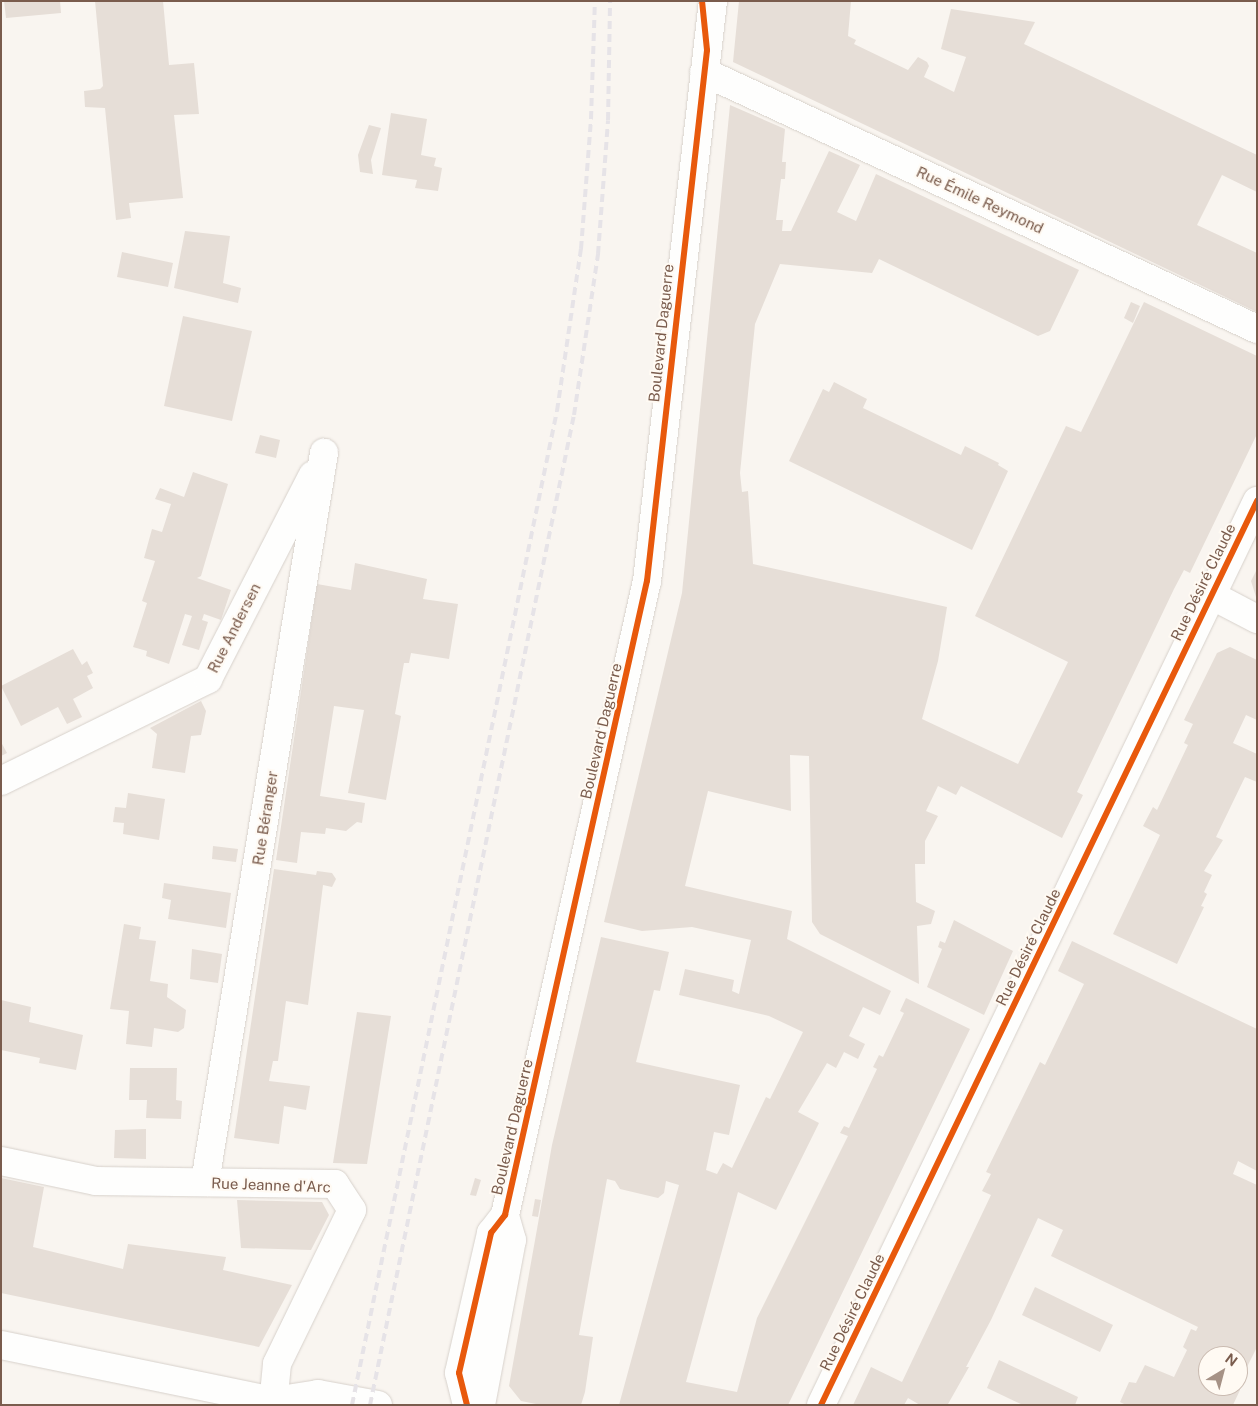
<!DOCTYPE html>
<meta charset="utf-8">
<style>
body{margin:0}
#map{position:relative;width:1258px;height:1406px;overflow:hidden;background:#f9f5f0;font-family:"Public Sans",sans-serif}
div>[style]{position:absolute}
.building>*{inset:0;background:#e6ded7}
.roads{filter:drop-shadow(0 0 1px #d7d1cb) drop-shadow(0 0 1px #d7d1cb)}
.street>*{height:28px;margin:-14px;padding:0 14px;transform-origin:14px;border-radius:14px;background:#fefefd}
.secondary>*{height:28px;margin:-14px;padding:0 14px;transform-origin:14px;border-radius:14px;background:#fefefd}
.rail>*{height:4px;margin-top:-2px;transform-origin:0;background:repeating-linear-gradient(90deg,#e6e3e7 0 8px,transparent 0 13px)}
.cycleway>*{height:6px;margin:-3px;padding:0 3px;transform-origin:3px;border-radius:3px;background:#e8590c}
span{translate:-50% -50%;white-space:nowrap;text-align:center;line-height:1.15;-webkit-text-stroke:4px #fffaf3;paint-order:stroke}
.street-label{font-size:15px;color:#7a5c4d}
.frame{position:absolute;inset:0;border:2px solid #7a5c4d;pointer-events:none}
.north{position:absolute;left:1198px;top:1346px;width:50px;height:50px;box-sizing:border-box;background:#fffaf3;border:1px solid #cabbb1;border-radius:50%;rotate:37deg;font-size:14px;font-weight:700;line-height:20px;text-align:center;color:#7a5c4d}
.north::after{content:'';display:block;margin:auto;width:18px;height:22px;background:#a69286;clip-path:polygon(50% 0,100% 100%,50% 72%,0 100%)}
</style>
<div id="map">
<div class="building">
<div style="clip-path:polygon(4px 1px,60px 1px,61px 13px,6px 18px)"></div>
<div style="clip-path:polygon(95px 1px,163px 1px,169px 65px,194px 63px,199px 114px,174px 115px,183px 198px,129px 203px,131px 218px,116px 220px,105px 108px,85px 107px,84px 91px,100px 89px,103px 86px)"></div>
<div style="clip-path:polygon(739px 1px,851px 1px,848px 36px,856px 40px,854px 44px,908px 70px,918px 57px,927px 62px,929px 66px,924px 77px,954px 92px,966px 57px,941px 49px,951px 9px,1035px 22px,1024px 44px,1257px 155px,1257px 192px,1222px 175px,1197px 225px,1257px 253px,1257px 312px,733px 62px)"></div>
<div style="clip-path:polygon(730px 105px,785px 129px,782px 162px,786px 162px,785px 179px,781px 179px,776px 220px,783px 220px,782px 231px,791px 231px,829px 151px,860px 165px,837px 212px,856px 221px,876px 174px,1079px 270px,1050px 331px,1038px 336px,879px 259px,872px 273px,780px 264px,755px 324px,740px 473px,742px 492px,748px 491px,753px 564px,947px 607px,938px 661px,922px 719px,1018px 764px,1068px 662px,975px 616px,1066px 426px,1081px 432px,1144px 302px,1257px 356px,1257px 434px,1190px 573px,1184px 570px,1174px 589px,1077px 792px,1083px 795px,1062px 838px,961px 786px,956px 795px,938px 786px,926px 811px,938px 816px,925px 841px,925px 864px,915px 864px,916px 902px,935px 911px,931px 924px,917px 926px,919px 984px,820px 934px,812px 922px,809px 756px,790px 755px,791px 811px,708px 791px,685px 886px,792px 911px,787px 939px,891px 991px,880px 1015px,863px 1007px,849px 1036px,865px 1044px,858px 1059px,844px 1052px,836px 1068px,827px 1063px,798px 1112px,819px 1123px,776px 1210px,738px 1192px,686px 1382px,737px 1392px,757px 1318px,848px 1136px,840px 1133px,844px 1126px,849px 1128px,877px 1069px,873px 1067px,879px 1055px,883px 1057px,904px 1013px,900px 1011px,906px 998px,970px 1029px,788px 1405px,619px 1405px,679px 1185px,666px 1181px,664px 1193px,658px 1198px,620px 1189px,615px 1181px,607px 1179px,579px 1335px,593px 1337px,585px 1392px,581px 1405px,541px 1405px,521px 1401px,509px 1386px,552px 1145px,601px 937px,669px 952px,660px 991px,654px 990px,636px 1062px,740px 1085px,729px 1135px,714px 1132px,706px 1170px,717px 1174px,723px 1163px,732px 1168px,766px 1097px,770px 1099px,803px 1032px,769px 1016px,679px 995px,685px 969px,734px 980px,732px 991px,739px 994px,751px 940px,692px 927px,642px 931px,604px 922px,682px 593px)"></div>
<div style="clip-path:polygon(391px 113px,427px 119px,421px 155px,436px 158px,434px 166px,442px 168px,438px 191px,415px 188px,417px 180px,382px 175px)"></div>
<div style="clip-path:polygon(369px 125px,381px 128px,371px 160px,373px 174px,360px 172px,358px 155px)"></div>
<div style="clip-path:polygon(185px 231px,230px 236px,223px 283px,241px 288px,238px 303px,174px 288px)"></div>
<div style="clip-path:polygon(122px 252px,173px 263px,168px 287px,117px 277px)"></div>
<div style="clip-path:polygon(1131px 302px,1140px 306px,1133px 323px,1124px 318px)"></div>
<div style="clip-path:polygon(183px 316px,252px 331px,232px 421px,164px 406px)"></div>
<div style="clip-path:polygon(834px 382px,867px 399px,863px 408px,961px 455px,965px 446px,999px 463px,998px 465px,1008px 471px,972px 550px,789px 461px,823px 389px,829px 392px)"></div>
<div style="clip-path:polygon(260px 435px,280px 440px,276px 458px,255px 453px)"></div>
<div style="clip-path:polygon(193px 472px,228px 484px,201px 576px,197px 578px,231px 590px,221px 620px,204px 614px,202px 620px,208px 622px,199px 650px,182px 645px,192px 616px,185px 614px,169px 664px,146px 656px,147px 651px,133px 647px,147px 603px,142px 601px,155px 561px,144px 558px,152px 529px,162px 532px,171px 504px,155px 499px,160px 488px,184px 497px)"></div>
<div style="clip-path:polygon(355px 563px,427px 579px,423px 599px,458px 604px,449px 659px,411px 653px,409px 663px,404px 663px,395px 714px,401px 716px,386px 800px,348px 793px,364px 710px,334px 706px,320px 796px,365px 803px,362px 823px,357px 822px,346px 831px,326px 828px,325px 834px,301px 832px,297px 863px,276px 860px,317px 584px,351px 590px)"></div>
<div style="clip-path:polygon(1257px 569px,1257px 597px,1256px 597px,1251px 581px)"></div>
<div style="clip-path:polygon(1230px 647px,1257px 660px,1257px 720px,1246px 715px,1233px 743px,1257px 754px,1257px 782px,1245px 777px,1216px 837px,1223px 840px,1204px 871px,1212px 875px,1204px 892px,1207px 894px,1201px 906px,1204px 907px,1177px 964px,1113px 934px,1160px 835px,1143px 826px,1153px 807px,1157px 810px,1188px 745px,1184px 743px,1193px 724px,1184px 720px,1217px 653px)"></div>
<div style="clip-path:polygon(73px 649px,82px 665px,87px 661px,93px 673px,87px 676px,93px 688px,73px 699px,82px 717px,67px 724px,58px 707px,21px 726px,1px 686px)"></div>
<div style="clip-path:polygon(201px 701px,206px 711px,201px 735px,191px 736px,185px 773px,152px 768px,157px 734px,150px 728px)"></div>
<div style="clip-path:polygon(1px 742px,7px 753px,1px 756px)"></div>
<div style="clip-path:polygon(128px 793px,165px 799px,159px 840px,123px 834px,124px 823px,113px 822px,115px 807px,126px 808px)"></div>
<div style="clip-path:polygon(213px 846px,238px 849px,236px 862px,212px 859px)"></div>
<div style="clip-path:polygon(274px 869px,316px 875px,317px 871px,332px 873px,336px 879px,332px 887px,323px 885px,308px 1005px,286px 1001px,278px 1061px,273px 1061px,269px 1081px,310px 1086px,306px 1110px,284px 1106px,279px 1144px,234px 1138px)"></div>
<div style="clip-path:polygon(164px 883px,231px 893px,226px 928px,168px 919px,171px 900px,162px 898px)"></div>
<div style="clip-path:polygon(954px 920px,1013px 951px,984px 1015px,927px 987px,942px 949px,938px 947px,940px 941px,945px 943px)"></div>
<div style="clip-path:polygon(124px 924px,141px 927px,139px 939px,156px 941px,150px 981px,168px 984px,167px 997px,186px 1010px,184px 1028px,178px 1032px,154px 1028px,152px 1047px,126px 1044px,129px 1011px,110px 1009px)"></div>
<div style="clip-path:polygon(1072px 941px,1257px 1029px,1257px 1171px,1238px 1161px,1233px 1174px,1257px 1185px,1257px 1347px,1238px 1385px,1238px 1356px,1208px 1356px,1208px 1386px,1238px 1386px,1240px 1390px,1233px 1405px,1126px 1405px,1120px 1402px,1129px 1382px,1136px 1383px,1145px 1365px,1174px 1377px,1187px 1350px,1183px 1347px,1191px 1329px,1196px 1331px,1198px 1327px,1051px 1256px,1063px 1230px,1038px 1218px,991px 1320px,966px 1367px,969px 1367px,948px 1404px,920px 1405px,908px 1398px,904px 1405px,853px 1405px,871px 1367px,902px 1382px,991px 1195px,982px 1191px,991px 1174px,986px 1172px,1040px 1062px,1045px 1065px,1084px 984px,1058px 971px)"></div>
<div style="clip-path:polygon(192px 949px,222px 954px,218px 983px,190px 979px)"></div>
<div style="clip-path:polygon(1px 1000px,31px 1007px,29px 1022px,83px 1035px,76px 1070px,39px 1063px,40px 1058px,1px 1050px)"></div>
<div style="clip-path:polygon(357px 1012px,391px 1016px,367px 1164px,333px 1163px)"></div>
<div style="clip-path:polygon(130px 1068px,177px 1068px,176px 1100px,182px 1101px,181px 1119px,146px 1118px,147px 1100px,129px 1100px)"></div>
<div style="clip-path:polygon(146px 1129px,146px 1159px,114px 1158px,115px 1130px)"></div>
<div style="clip-path:polygon(1px 1178px,44px 1187px,33px 1247px,123px 1269px,128px 1244px,226px 1257px,223px 1270px,292px 1285px,259px 1347px,1px 1293px)"></div>
<div style="clip-path:polygon(475px 1178px,481px 1180px,476px 1196px,470px 1195px)"></div>
<div style="clip-path:polygon(535px 1199px,541px 1200px,538px 1217px,532px 1216px)"></div>
<div style="clip-path:polygon(237px 1200px,322px 1202px,329px 1215px,311px 1250px,241px 1248px)"></div>
<div style="clip-path:polygon(1035px 1287px,1113px 1325px,1100px 1352px,1022px 1315px)"></div>
<div style="clip-path:polygon(999px 1360px,1078px 1397px,1075px 1405px,1023px 1405px,987px 1388px)"></div>
</div>
<div class="roads">
<div class="street">
<div style="left:704px;top:72px;width:610px;rotate:24.93deg"></div>
<div style="left:1211px;top:595px;width:52px;rotate:27.6deg"></div>
<div style="left:1px;top:781px;width:231px;rotate:-26.2deg"></div>
<div style="left:208px;top:679px;width:229px;rotate:-62.8deg"></div>
<div style="left:1px;top:1161px;width:97px;rotate:11.9deg"></div>
<div style="left:96px;top:1181px;width:239px;rotate:0.7deg"></div>
<div style="left:335px;top:1184px;width:31px;rotate:57deg"></div>
<div style="left:352px;top:1210px;width:171px;rotate:116deg"></div>
<div style="left:277px;top:1364px;width:41px;rotate:95.6deg"></div>
<div style="left:205px;top:1182px;width:739px;rotate:-80.73deg"></div>
<div style="left:821px;top:1405px;width:1004px;rotate:-64.25deg"></div>
</div>
<div class="secondary">
<div style="left:1px;top:1345px;width:279px;rotate:11.6deg"></div>
<div style="left:274px;top:1401px;width:45px;rotate:-9deg"></div>
<div style="left:318px;top:1394px;width:61px;rotate:10.4deg"></div>
<div style="left:467px;top:1405px;width:33px;rotate:-104deg"></div>
<div style="left:459px;top:1373px;width:144px;rotate:-77.1deg"></div>
<div style="left:491px;top:1233px;width:23px;rotate:-52deg"></div>
<div style="left:505px;top:1215px;width:650px;rotate:-77.38deg"></div>
<div style="left:647px;top:581px;width:584px;rotate:-83.51deg"></div>
<div style="left:481px;top:1405px;width:168px;rotate:-79.4deg"></div>
<div style="left:512px;top:1240px;width:26px;rotate:-106deg"></div>
</div>
</div>
<div class="rail">
<div style="left:352px;top:1405px;width:1015px;rotate:-78.35deg"></div>
<div style="left:557px;top:411px;width:164px;rotate:-81.6deg"></div>
<div style="left:581px;top:249px;width:130px;rotate:-85.6deg"></div>
<div style="left:591px;top:119px;width:118px;rotate:-88.1deg"></div>
<div style="left:370px;top:1405px;width:1011px;rotate:-78.36deg"></div>
<div style="left:574px;top:415px;width:163px;rotate:-81.5deg"></div>
<div style="left:598px;top:254px;width:134px;rotate:-85.7deg"></div>
<div style="left:608px;top:120px;width:119px;rotate:-89deg"></div>
</div>
<div class="cycleway">
<div style="left:467px;top:1405px;width:33px;rotate:-104deg"></div>
<div style="left:459px;top:1373px;width:144px;rotate:-77.1deg"></div>
<div style="left:491px;top:1233px;width:23px;rotate:-52deg"></div>
<div style="left:505px;top:1215px;width:650px;rotate:-77.38deg"></div>
<div style="left:647px;top:581px;width:534px;rotate:-83.55deg"></div>
<div style="left:707px;top:50px;width:49px;rotate:-95.8deg"></div>
<div style="left:821px;top:1405px;width:1004px;rotate:-64.25deg"></div>
</div>
<div class="street-label">
<span style="left:980px;top:200px;rotate:25deg">Rue Émile Reymond</span>
<span style="left:661px;top:333px;rotate:-84deg">Boulevard Daguerre</span>
<span style="left:1203px;top:582px;rotate:-64deg">Rue Désiré Claude</span>
<span style="left:234px;top:628px;rotate:-63deg">Rue Andersen</span>
<span style="left:601px;top:731px;rotate:-77deg">Boulevard Daguerre</span>
<span style="left:265px;top:818px;rotate:-81deg">Rue Béranger</span>
<span style="left:1028px;top:947px;rotate:-64deg">Rue Désiré Claude</span>
<span style="left:512px;top:1127px;rotate:-77deg">Boulevard Daguerre</span>
<span style="left:271px;top:1185px;rotate:2deg">Rue Jeanne d'Arc</span>
<span style="left:852px;top:1312px;rotate:-64deg">Rue Désiré Claude</span>
</div>
<div class="frame"></div>
<div class="north">N</div>
</div>
